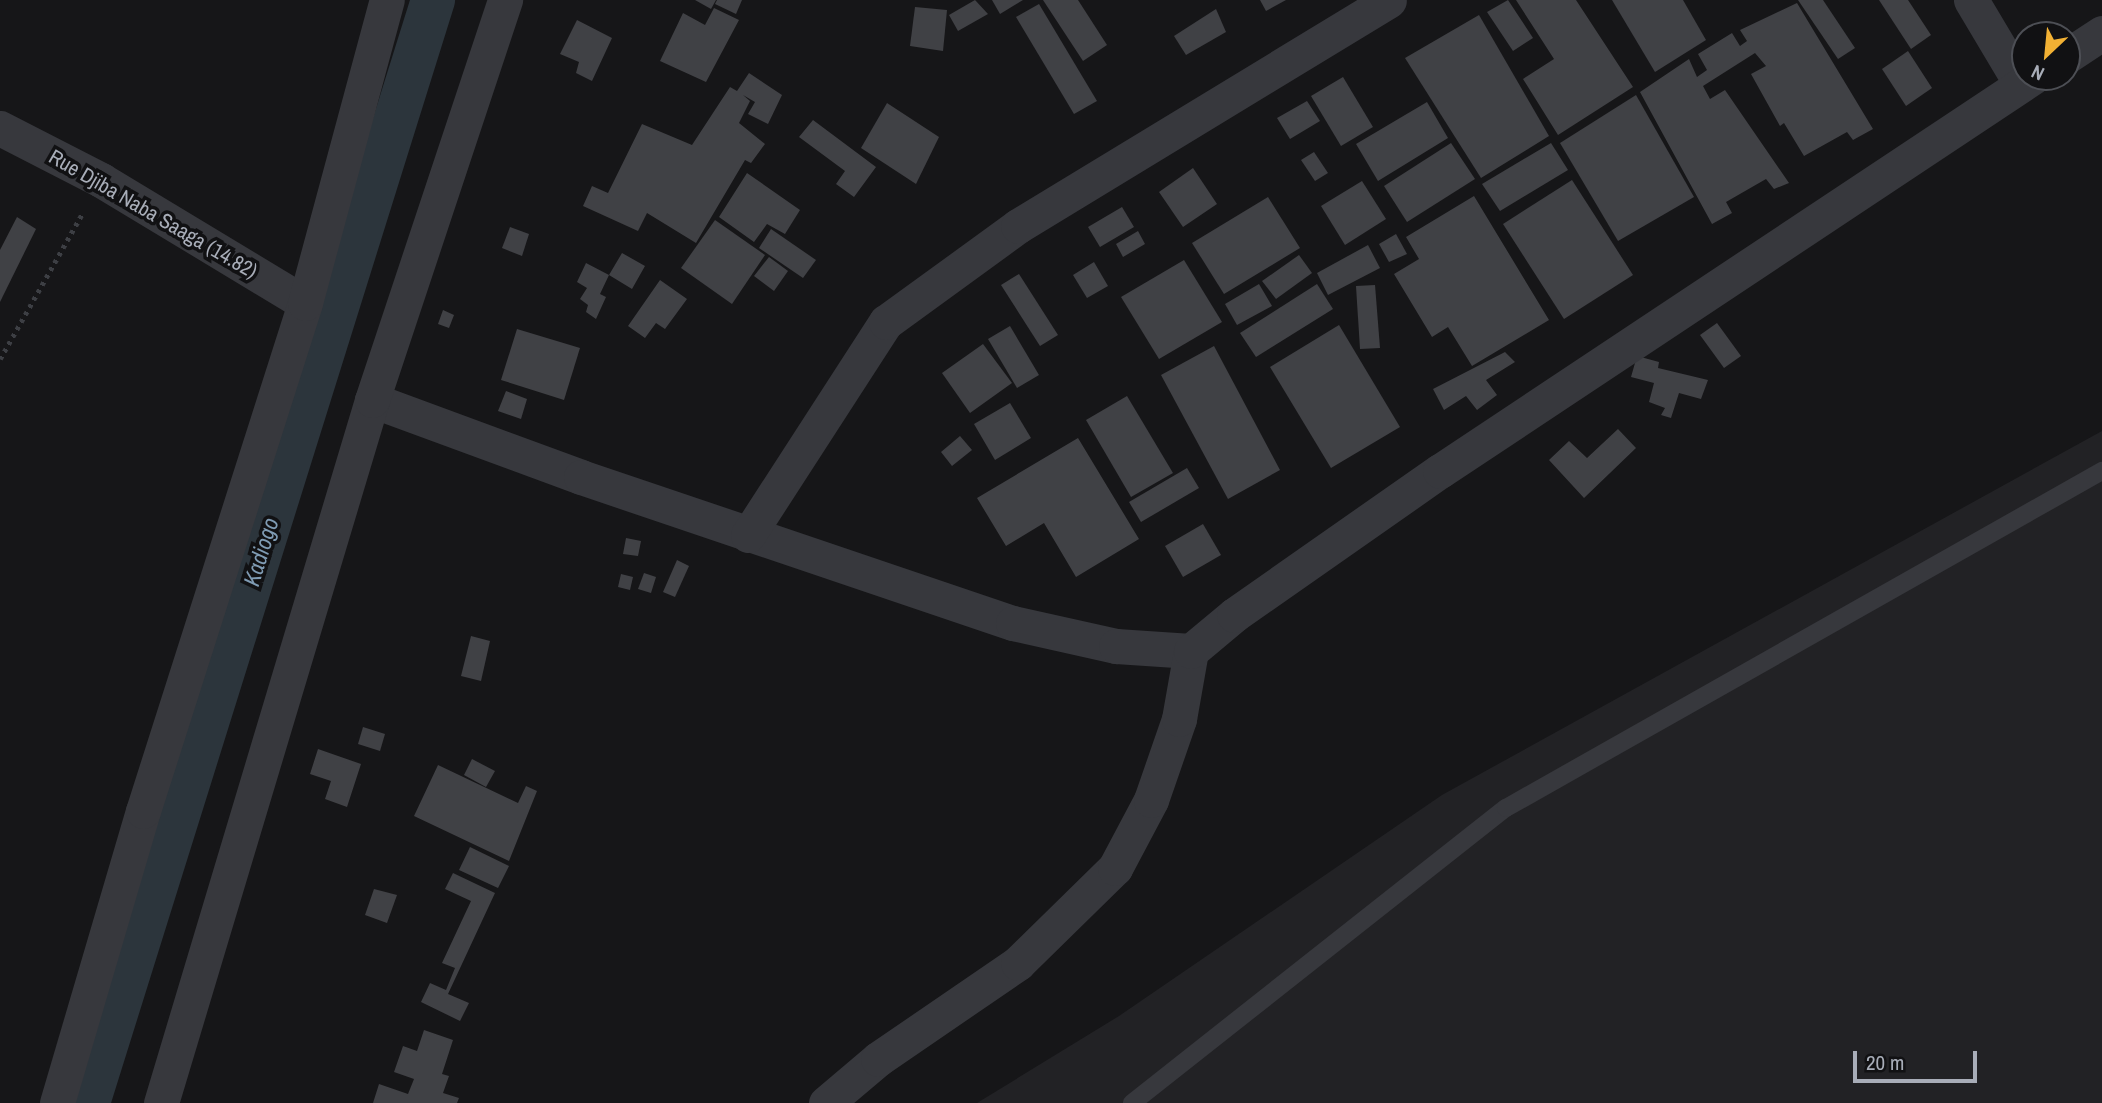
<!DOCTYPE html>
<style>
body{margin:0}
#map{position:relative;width:2102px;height:1103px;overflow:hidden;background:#161618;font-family:"Archivo Narrow",sans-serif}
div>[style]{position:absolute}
.built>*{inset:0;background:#222225}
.canal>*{height:44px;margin:-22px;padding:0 22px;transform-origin:22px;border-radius:22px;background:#2c353c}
.building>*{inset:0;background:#404145}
.path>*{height:4.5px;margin-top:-2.25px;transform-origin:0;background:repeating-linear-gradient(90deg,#3d3f44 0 3.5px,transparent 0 8.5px)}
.service>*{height:18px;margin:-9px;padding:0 9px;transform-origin:9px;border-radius:9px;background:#37383d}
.minor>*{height:35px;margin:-17.5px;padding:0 17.5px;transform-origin:17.5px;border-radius:17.5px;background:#37383d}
span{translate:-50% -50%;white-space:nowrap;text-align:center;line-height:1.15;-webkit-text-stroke:7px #111113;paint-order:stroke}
.street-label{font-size:21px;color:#a8adb8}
.water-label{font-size:23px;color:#7f9bb3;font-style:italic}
.north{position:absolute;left:2011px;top:21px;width:70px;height:70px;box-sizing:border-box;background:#111113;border:2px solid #4d4f55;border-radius:50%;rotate:206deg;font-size:19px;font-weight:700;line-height:28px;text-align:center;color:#a8adb8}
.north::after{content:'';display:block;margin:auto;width:24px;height:32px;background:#f2b134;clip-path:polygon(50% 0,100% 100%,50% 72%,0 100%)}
.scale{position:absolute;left:1853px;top:1051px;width:124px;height:32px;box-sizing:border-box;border:4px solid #a8adb8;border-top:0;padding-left:9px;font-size:21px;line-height:24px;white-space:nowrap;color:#a8adb8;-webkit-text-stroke:5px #111113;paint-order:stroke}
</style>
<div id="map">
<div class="built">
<div style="clip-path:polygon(2102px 431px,2102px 1103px,977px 1103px,1119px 1016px,1442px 795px)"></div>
</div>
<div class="canal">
<div style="left:88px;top:1103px;width:1156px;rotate:-72.63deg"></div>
</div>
<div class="building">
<div style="clip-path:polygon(695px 0,716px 0,711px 9px)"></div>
<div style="clip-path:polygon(717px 0,742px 0,736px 14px,715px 4px)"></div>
<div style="clip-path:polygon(975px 0,988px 14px,958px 31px,949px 15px)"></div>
<div style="clip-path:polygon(992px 0,1023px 0,1000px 14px)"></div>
<div style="clip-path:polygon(1043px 0,1078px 0,1107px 45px,1083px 61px)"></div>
<div style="clip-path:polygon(1260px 0,1286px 0,1266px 11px)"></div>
<div style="clip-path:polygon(1508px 0,1533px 38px,1513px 51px,1487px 12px)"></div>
<div style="clip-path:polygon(1516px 0,1576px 0,1633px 87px,1558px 135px,1523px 79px,1554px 59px)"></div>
<div style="clip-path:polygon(1612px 0,1683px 0,1706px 40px,1655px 72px)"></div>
<div style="clip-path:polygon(1798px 0,1823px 0,1855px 48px,1838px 59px)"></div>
<div style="clip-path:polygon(1879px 0,1908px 0,1931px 35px,1911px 49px)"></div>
<div style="clip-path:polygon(1797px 3px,1873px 129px,1853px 140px,1847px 132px,1804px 156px,1784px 123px,1780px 126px,1751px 74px,1766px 66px,1755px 53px,1703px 86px,1710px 99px,1725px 90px,1789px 183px,1774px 189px,1766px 179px,1726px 202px,1732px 213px,1712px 224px,1640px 92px,1689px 59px,1697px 77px,1707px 70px,1698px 54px,1732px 33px,1740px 46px,1747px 41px,1740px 30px)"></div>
<div style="clip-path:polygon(1039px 4px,1097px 101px,1074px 114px,1016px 17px)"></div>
<div style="clip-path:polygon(915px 7px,947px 10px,943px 51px,910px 46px)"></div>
<div style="clip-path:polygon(714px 8px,739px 20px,706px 82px,660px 61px,683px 13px,705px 25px)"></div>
<div style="clip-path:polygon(1216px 9px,1226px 32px,1186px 55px,1174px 36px)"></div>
<div style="clip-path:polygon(1479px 15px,1549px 136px,1481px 178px,1405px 58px)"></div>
<div style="clip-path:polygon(577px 20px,612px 38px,592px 81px,576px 73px,579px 62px,560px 54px)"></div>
<div style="clip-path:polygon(1908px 51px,1932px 88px,1906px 106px,1882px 69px)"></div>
<div style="clip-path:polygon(749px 73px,782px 95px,768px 124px,748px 114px,755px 102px,743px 95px,750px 101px,739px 123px,765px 144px,751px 163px,745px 160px,696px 243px,647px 213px,638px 231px,583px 206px,592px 186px,608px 193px,642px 124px,692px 145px,730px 87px,737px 91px)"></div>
<div style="clip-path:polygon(1343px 77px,1373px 127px,1341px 146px,1311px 96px)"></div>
<div style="clip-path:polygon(1636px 95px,1694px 197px,1618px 241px,1560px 143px)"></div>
<div style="clip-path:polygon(1307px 101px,1320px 121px,1290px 139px,1277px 118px)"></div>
<div style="clip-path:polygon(1427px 102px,1448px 138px,1378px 181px,1356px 144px)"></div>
<div style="clip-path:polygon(887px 103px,939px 137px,916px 184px,861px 148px)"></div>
<div style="clip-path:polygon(813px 120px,876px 167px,854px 197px,836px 184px,845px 171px,799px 137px)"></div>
<div style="clip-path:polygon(1451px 143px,1475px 179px,1407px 222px,1384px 186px)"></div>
<div style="clip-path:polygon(1551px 143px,1568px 170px,1500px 211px,1482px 184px)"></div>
<div style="clip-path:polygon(1314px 152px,1328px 173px,1315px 181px,1301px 160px)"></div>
<div style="clip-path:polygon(1193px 168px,1217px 204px,1183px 227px,1159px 192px)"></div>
<div style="clip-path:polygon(747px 173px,800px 210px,785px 234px,767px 224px,754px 242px,719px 217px)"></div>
<div style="clip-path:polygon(1572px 180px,1633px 275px,1564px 319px,1503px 224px)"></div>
<div style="clip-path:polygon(1362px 181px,1386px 219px,1345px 245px,1321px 206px)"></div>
<div style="clip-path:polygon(1474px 196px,1549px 320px,1472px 366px,1448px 327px,1432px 337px,1394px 274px,1419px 259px,1406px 237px)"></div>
<div style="clip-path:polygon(1268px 197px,1300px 248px,1224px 294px,1192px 243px)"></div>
<div style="clip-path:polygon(1122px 207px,1134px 227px,1100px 247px,1088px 227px)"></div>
<div style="clip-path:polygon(17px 217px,36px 229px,0 302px,0 250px)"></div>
<div style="clip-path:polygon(715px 220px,765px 255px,732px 304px,681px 268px)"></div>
<div style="clip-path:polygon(510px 227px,529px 234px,522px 256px,502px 248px)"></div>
<div style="clip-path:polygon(771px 229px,816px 260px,803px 278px,759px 248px)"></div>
<div style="clip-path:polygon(1138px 231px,1145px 244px,1123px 257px,1116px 244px)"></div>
<div style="clip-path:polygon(1396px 234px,1407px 254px,1389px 262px,1379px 244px)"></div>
<div style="clip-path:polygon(1368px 245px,1380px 268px,1328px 295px,1317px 273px)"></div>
<div style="clip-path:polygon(622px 253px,645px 266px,632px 289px,609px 275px,600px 294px,606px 297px,596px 319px,586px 312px,588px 305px,580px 299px,587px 288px,577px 282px,586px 263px,609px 275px)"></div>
<div style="clip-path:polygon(1299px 255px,1312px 273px,1276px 299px,1262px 281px)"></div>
<div style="clip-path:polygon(769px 257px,788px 271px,774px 291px,754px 276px)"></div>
<div style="clip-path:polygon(1184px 260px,1222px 322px,1159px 359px,1121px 297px)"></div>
<div style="clip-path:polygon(1094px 262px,1108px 286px,1087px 298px,1073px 275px)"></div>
<div style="clip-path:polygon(1019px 274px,1058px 335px,1040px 346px,1001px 285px)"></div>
<div style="clip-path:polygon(660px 280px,687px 299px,665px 329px,656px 323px,645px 338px,628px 326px)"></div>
<div style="clip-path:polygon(1259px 284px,1272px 306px,1237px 325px,1225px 304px)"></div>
<div style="clip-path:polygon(1317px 284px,1333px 309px,1256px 357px,1240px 333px)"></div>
<div style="clip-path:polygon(1375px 285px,1380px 348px,1360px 349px,1356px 286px)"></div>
<div style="clip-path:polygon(443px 310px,454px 315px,449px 328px,438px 324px)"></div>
<div style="clip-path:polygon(1717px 323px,1741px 356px,1724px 368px,1700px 335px)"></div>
<div style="clip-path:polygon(1339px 325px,1400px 427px,1331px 468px,1270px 367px)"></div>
<div style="clip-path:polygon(1010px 326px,1039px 375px,1017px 388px,988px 339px)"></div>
<div style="clip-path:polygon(517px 329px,580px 348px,564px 400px,501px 380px)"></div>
<div style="clip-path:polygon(983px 344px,1012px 383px,970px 413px,942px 373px)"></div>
<div style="clip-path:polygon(1214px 346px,1280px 470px,1228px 499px,1161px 375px)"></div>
<div style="clip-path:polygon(1505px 352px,1515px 362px,1486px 380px,1497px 395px,1477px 410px,1466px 396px,1444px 410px,1433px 389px)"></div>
<div style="clip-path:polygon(1637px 356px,1659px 362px,1658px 368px,1708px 380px,1701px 399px,1679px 393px,1671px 418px,1661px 415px,1665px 408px,1649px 402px,1654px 383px,1631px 377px)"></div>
<div style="clip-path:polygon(506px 391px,527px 399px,521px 419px,498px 411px)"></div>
<div style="clip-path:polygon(1127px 396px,1173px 473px,1131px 497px,1086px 420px)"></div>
<div style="clip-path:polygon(1010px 403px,1031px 438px,995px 460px,974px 424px)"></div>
<div style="clip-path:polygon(1618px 429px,1636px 448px,1584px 498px,1549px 460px,1569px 441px,1587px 458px)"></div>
<div style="clip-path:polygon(960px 436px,972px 450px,952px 466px,941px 452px)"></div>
<div style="clip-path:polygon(1078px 438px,1139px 539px,1076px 577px,1044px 523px,1006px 546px,977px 498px)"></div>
<div style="clip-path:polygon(1187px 468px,1199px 488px,1141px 522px,1129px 502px)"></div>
<div style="clip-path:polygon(1203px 524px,1221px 555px,1183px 577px,1165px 546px)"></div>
<div style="clip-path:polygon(626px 538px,641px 541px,638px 556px,623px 554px)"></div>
<div style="clip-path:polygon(677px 560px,689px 566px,675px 597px,663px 592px)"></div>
<div style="clip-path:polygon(644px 573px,656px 577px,651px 593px,638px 589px)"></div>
<div style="clip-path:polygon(621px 574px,633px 577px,630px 590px,618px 587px)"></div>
<div style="clip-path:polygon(471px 636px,490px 641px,481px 681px,461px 676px)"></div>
<div style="clip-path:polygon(363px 727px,385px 734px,380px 751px,358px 744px)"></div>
<div style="clip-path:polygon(318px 749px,361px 764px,347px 807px,325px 799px,331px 781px,310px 774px)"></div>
<div style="clip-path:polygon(472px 759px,495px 771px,486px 787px,464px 775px)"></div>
<div style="clip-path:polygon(438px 765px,518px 803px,526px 786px,537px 791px,509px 861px,414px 816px)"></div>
<div style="clip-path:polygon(470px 847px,509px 866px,498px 888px,459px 870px)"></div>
<div style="clip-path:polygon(453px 873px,495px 893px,448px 994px,469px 1003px,460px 1021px,421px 1002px,430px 983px,446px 990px,455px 968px,442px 963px,471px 901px,445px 889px)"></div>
<div style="clip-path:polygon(374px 889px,397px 895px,387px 923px,365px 915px)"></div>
<div style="clip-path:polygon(424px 1030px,453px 1040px,442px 1074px,449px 1076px,443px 1093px,459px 1098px,457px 1103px,373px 1103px,379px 1084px,408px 1094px,414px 1079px,394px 1072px,403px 1046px,417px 1051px)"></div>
</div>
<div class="path">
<div style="left:0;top:359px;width:169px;rotate:-60.5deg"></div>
</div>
<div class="service">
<div style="left:1132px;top:1103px;width:476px;rotate:-38.3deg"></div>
<div style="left:1506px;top:808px;width:685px;rotate:-29.49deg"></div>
</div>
<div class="minor">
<div style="left:1971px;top:0;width:98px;rotate:59.2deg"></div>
<div style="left:2067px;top:56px;width:42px;rotate:-33.3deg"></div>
<div style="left:0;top:128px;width:114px;rotate:27.2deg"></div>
<div style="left:101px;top:180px;width:238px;rotate:31.1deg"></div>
<div style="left:372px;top:400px;width:223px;rotate:20.2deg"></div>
<div style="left:581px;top:477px;width:456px;rotate:18.7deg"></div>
<div style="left:1013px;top:623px;width:106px;rotate:12.6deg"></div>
<div style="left:1116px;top:646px;width:75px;rotate:3.8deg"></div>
<div style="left:748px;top:535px;width:254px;rotate:-57.1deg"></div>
<div style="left:886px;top:322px;width:163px;rotate:-36deg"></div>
<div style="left:1018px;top:226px;width:434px;rotate:-31.3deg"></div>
<div style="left:57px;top:1103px;width:304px;rotate:-73.6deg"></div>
<div style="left:143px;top:811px;width:533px;rotate:-72.31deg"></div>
<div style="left:305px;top:303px;width:314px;rotate:-74.9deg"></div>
<div style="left:161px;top:1103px;width:734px;rotate:-73.29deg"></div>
<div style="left:372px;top:400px;width:422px;rotate:-71.6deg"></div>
<div style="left:826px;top:1103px;width:68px;rotate:-40.2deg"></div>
<div style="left:878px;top:1059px;width:170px;rotate:-34.4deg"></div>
<div style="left:1018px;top:963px;width:136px;rotate:-44.4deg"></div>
<div style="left:1115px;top:868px;width:77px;rotate:-62.1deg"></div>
<div style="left:1151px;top:800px;width:86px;rotate:-70.9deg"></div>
<div style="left:1179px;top:719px;width:69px;rotate:-80deg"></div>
<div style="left:1191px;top:651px;width:56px;rotate:-39.9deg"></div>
<div style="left:1234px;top:615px;width:251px;rotate:-35deg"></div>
<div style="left:1440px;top:471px;width:712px;rotate:-33.6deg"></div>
</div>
<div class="street-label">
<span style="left:153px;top:214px;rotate:30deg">Rue Djiba Naba Saaga (14.82)</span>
</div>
<div class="water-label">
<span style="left:261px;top:552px;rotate:-73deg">Kadiogo</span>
</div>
<div class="north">N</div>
<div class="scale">20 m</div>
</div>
